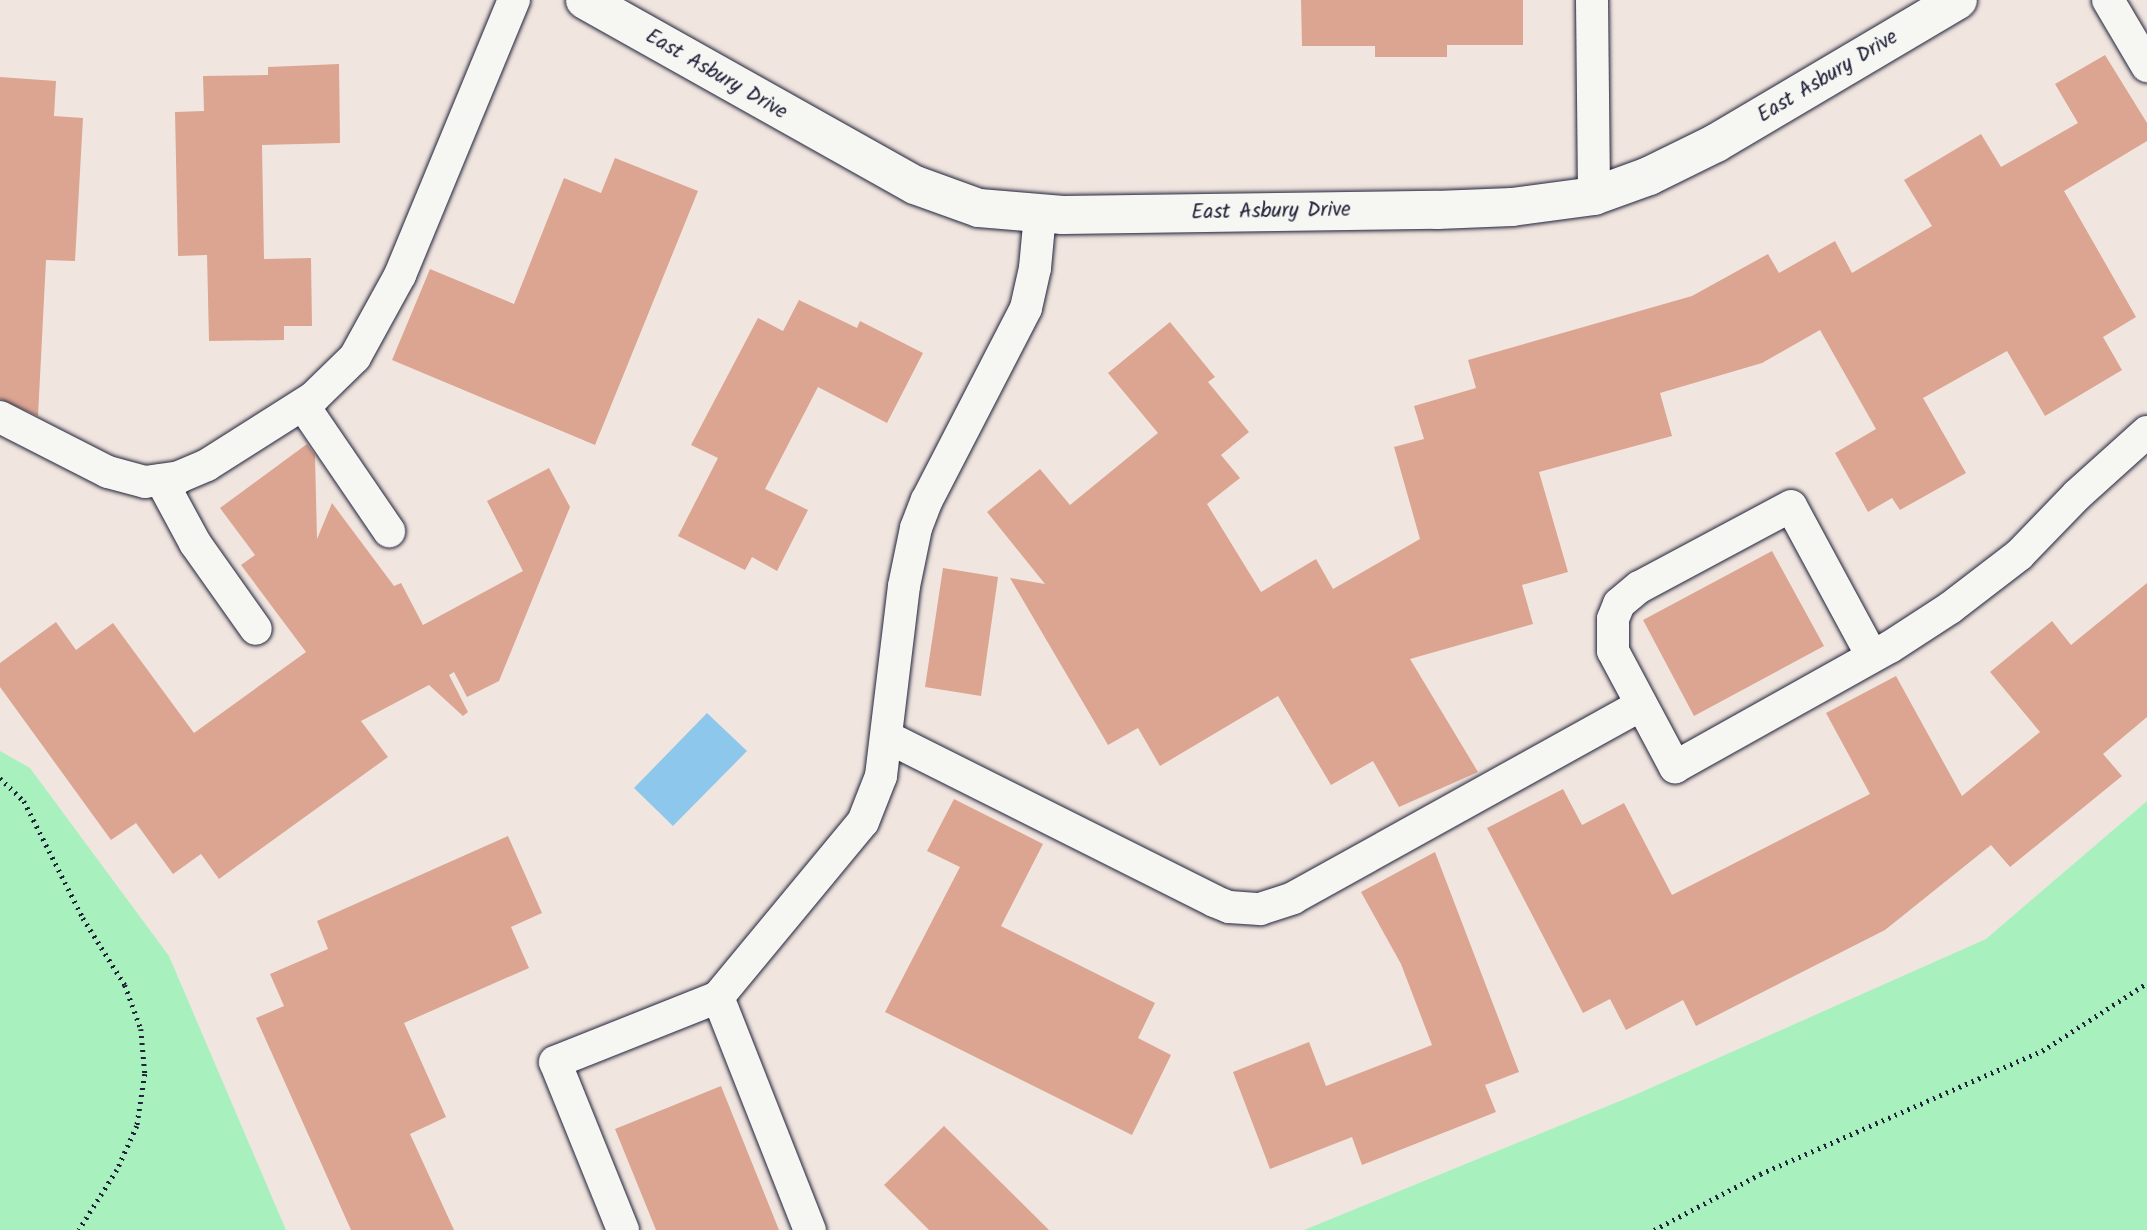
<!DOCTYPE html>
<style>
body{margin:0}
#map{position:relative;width:2147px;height:1230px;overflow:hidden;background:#f1e6df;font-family:Kalam,sans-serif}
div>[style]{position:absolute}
.green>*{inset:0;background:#a8f1bf}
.water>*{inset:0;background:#8dc7ec}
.building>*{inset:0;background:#dba591}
.path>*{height:4.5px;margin-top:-2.25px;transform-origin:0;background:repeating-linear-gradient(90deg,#22223b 0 2px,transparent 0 7px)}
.roads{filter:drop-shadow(0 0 2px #22223b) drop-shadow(0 0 2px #22223b)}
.service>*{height:32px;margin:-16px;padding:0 16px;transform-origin:16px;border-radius:16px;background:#f6f6f2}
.minor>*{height:38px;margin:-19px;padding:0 19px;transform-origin:19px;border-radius:19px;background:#f6f6f2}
span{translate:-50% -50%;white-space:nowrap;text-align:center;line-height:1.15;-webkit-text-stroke:5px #f6f6f2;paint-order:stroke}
.street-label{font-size:21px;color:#22223b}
</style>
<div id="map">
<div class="green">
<div style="clip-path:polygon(0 751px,30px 768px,169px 956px,286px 1230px,0 1230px)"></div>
<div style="clip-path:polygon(2147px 801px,2147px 1230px,1304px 1230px,1637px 1094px,1986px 939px)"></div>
</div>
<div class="water">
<div style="clip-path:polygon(707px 713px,747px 751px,673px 826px,634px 788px)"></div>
</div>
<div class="building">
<div style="clip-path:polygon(1301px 0,1523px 0,1523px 45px,1447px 45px,1447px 57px,1375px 57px,1375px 46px,1302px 46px)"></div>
<div style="clip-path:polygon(2105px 55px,2147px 123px,2147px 141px,2064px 191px,2136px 317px,2103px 337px,2122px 370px,2045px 416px,2007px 351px,1923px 398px,1966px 473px,1900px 510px,1892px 498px,1868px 512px,1835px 453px,1876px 429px,1820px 330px,1762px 363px,1660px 393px,1672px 436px,1539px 472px,1568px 572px,1522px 585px,1533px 624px,1410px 659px,1478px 772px,1399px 807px,1373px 761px,1331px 785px,1278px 696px,1160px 766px,1138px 728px,1108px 745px,1010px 578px,1045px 584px,987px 512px,1040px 469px,1070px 505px,1158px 433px,1108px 373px,1170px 322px,1215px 377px,1208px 382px,1249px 432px,1221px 455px,1240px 478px,1207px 504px,1261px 592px,1316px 559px,1333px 589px,1420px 539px,1394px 447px,1424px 439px,1414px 406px,1476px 388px,1468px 360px,1692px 296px,1768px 254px,1779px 273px,1835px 241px,1852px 273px,1932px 226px,1904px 180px,1981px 134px,2001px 167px,2078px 123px,2055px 84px)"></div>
<div style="clip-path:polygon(339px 64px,340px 143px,262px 145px,264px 259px,311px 258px,312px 326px,284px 326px,284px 340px,209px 341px,207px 255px,178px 256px,175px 112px,204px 111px,203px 76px,268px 75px,268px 67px)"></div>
<div style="clip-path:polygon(0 77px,56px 81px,54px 116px,83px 118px,75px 261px,46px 260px,38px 416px,0 399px)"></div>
<div style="clip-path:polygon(615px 158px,698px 191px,595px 445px,392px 360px,430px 269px,514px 304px,564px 178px,601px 193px)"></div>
<div style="clip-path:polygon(799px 300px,857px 328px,860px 321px,923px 353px,887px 423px,818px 387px,765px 489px,808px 510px,777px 571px,752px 557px,745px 570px,678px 536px,718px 458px,691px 445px,758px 318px,783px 331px)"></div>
<div style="clip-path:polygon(307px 444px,315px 455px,317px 539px,332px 503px,394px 586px,401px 583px,423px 625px,523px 571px,487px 501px,549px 468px,570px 507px,499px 681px,467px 697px,454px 672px,449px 675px,468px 712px,463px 716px,429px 685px,361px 721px,388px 757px,219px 879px,201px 854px,173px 874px,136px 823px,111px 840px,0 687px,0 663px,56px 622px,76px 650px,113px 623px,194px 733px,306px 652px,241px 565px,255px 555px,220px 508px)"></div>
<div style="clip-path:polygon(1772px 551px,1824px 646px,1694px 716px,1643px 620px)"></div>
<div style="clip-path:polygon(943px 568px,998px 577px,981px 696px,925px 687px)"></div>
<div style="clip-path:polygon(2147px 583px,2147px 717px,2103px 754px,2122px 776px,2010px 867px,1991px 845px,1885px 930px,1696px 1026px,1683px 1000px,1626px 1030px,1610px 999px,1583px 1013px,1487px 828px,1563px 789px,1582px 825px,1624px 803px,1672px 895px,1870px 794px,1826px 713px,1896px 676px,1962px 796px,2040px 732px,1990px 672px,2052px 621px,2071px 645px)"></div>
<div style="clip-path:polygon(954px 799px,1043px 844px,1001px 926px,1155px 1003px,1138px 1038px,1171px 1055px,1132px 1135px,885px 1012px,960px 867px,927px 851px)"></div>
<div style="clip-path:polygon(508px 836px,542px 913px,511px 927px,529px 968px,404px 1023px,446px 1117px,410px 1134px,454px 1230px,351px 1230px,256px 1018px,284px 1006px,270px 974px,328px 949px,317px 921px)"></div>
<div style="clip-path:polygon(1435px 852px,1519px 1072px,1485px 1085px,1496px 1112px,1362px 1165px,1352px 1137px,1270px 1169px,1233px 1072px,1309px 1042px,1326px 1086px,1432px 1045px,1401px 964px,1361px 892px)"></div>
<div style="clip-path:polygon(721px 1086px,779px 1230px,656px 1230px,615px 1129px)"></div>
<div style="clip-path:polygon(944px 1126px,1049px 1230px,929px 1230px,884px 1185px)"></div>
</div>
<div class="path">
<div style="left:0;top:778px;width:33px;rotate:44deg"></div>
<div style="left:24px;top:801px;width:131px;rotate:63.2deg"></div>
<div style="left:83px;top:918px;width:79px;rotate:57.9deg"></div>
<div style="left:125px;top:985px;width:47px;rotate:70deg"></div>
<div style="left:141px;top:1029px;width:45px;rotate:84.9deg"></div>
<div style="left:145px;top:1074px;width:53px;rotate:98.7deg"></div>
<div style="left:137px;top:1126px;width:48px;rotate:114.4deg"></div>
<div style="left:117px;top:1170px;width:71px;rotate:122.3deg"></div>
<div style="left:1654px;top:1230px;width:120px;rotate:-27.8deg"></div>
<div style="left:1760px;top:1174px;width:308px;rotate:-23.6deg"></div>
<div style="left:2042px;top:1051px;width:125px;rotate:-32.9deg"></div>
</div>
<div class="roads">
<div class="service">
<div style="left:1592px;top:0;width:196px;rotate:89.4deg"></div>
<div style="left:2108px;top:0;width:77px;rotate:59.4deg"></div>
<div style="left:303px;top:405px;width:153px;rotate:55.7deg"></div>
<div style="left:0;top:417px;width:121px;rotate:27deg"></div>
<div style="left:108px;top:472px;width:38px;rotate:15deg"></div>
<div style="left:145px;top:482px;width:34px;rotate:-8deg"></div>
<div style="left:179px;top:477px;width:30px;rotate:-23deg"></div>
<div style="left:207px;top:465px;width:127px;rotate:-32.4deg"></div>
<div style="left:314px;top:397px;width:57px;rotate:-44.3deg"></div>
<div style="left:355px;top:357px;width:94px;rotate:-61.2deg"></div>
<div style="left:400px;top:275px;width:298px;rotate:-67.5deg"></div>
<div style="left:161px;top:480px;width:72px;rotate:61.6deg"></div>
<div style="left:195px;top:543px;width:105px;rotate:54.7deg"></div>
<div style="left:1872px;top:656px;width:170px;rotate:-118.4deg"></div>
<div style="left:1791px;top:506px;width:172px;rotate:151.9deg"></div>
<div style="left:1639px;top:587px;width:26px;rotate:140deg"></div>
<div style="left:1619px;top:604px;width:16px;rotate:112deg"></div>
<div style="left:1613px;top:619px;width:32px;rotate:90deg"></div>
<div style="left:1613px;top:651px;width:132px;rotate:61.9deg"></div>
<div style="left:1675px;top:767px;width:246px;rotate:-29.2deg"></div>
<div style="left:1890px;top:647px;width:72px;rotate:-33deg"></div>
<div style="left:1950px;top:608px;width:87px;rotate:-37.5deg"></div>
<div style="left:2019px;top:555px;width:83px;rotate:-46deg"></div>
<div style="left:2077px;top:495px;width:94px;rotate:-42deg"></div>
<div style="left:887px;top:737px;width:366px;rotate:26.6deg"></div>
<div style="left:1214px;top:901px;width:16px;rotate:22deg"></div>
<div style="left:1229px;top:907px;width:31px;rotate:4deg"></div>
<div style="left:1260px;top:909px;width:35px;rotate:-18deg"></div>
<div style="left:1293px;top:898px;width:398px;rotate:-29deg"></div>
<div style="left:718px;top:997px;width:251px;rotate:68.5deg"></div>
<div style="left:623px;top:1230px;width:181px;rotate:-112deg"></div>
<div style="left:555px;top:1062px;width:175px;rotate:-21.7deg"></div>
<div style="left:718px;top:997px;width:227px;rotate:-50.4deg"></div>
<div style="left:863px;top:822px;width:49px;rotate:-68.6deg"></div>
<div style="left:881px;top:776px;width:191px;rotate:-83.1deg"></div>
<div style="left:904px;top:586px;width:59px;rotate:-78.3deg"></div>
<div style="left:916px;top:528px;width:30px;rotate:-69deg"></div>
<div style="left:927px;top:500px;width:216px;rotate:-62.7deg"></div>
<div style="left:1026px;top:308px;width:41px;rotate:-77.3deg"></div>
<div style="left:1035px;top:268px;width:54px;rotate:-84.7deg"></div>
</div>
<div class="minor">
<div style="left:585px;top:0;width:378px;rotate:29.3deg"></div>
<div style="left:915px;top:185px;width:68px;rotate:19.8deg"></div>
<div style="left:979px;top:208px;width:84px;rotate:4.8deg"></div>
<div style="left:1063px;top:215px;width:374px;rotate:-0.8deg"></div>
<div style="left:1437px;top:210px;width:75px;rotate:-2.3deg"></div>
<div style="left:1512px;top:207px;width:83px;rotate:-7.6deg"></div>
<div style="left:1594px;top:196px;width:59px;rotate:-20deg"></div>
<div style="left:1649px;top:176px;width:75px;rotate:-26.2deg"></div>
<div style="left:1716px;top:143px;width:281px;rotate:-30.6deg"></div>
</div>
</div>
<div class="street-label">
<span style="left:716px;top:75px;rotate:30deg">East Asbury Drive</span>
<span style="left:1828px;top:77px;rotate:-31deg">East Asbury Drive</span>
<span style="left:1271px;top:212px;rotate:-1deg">East Asbury Drive</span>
</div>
</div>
